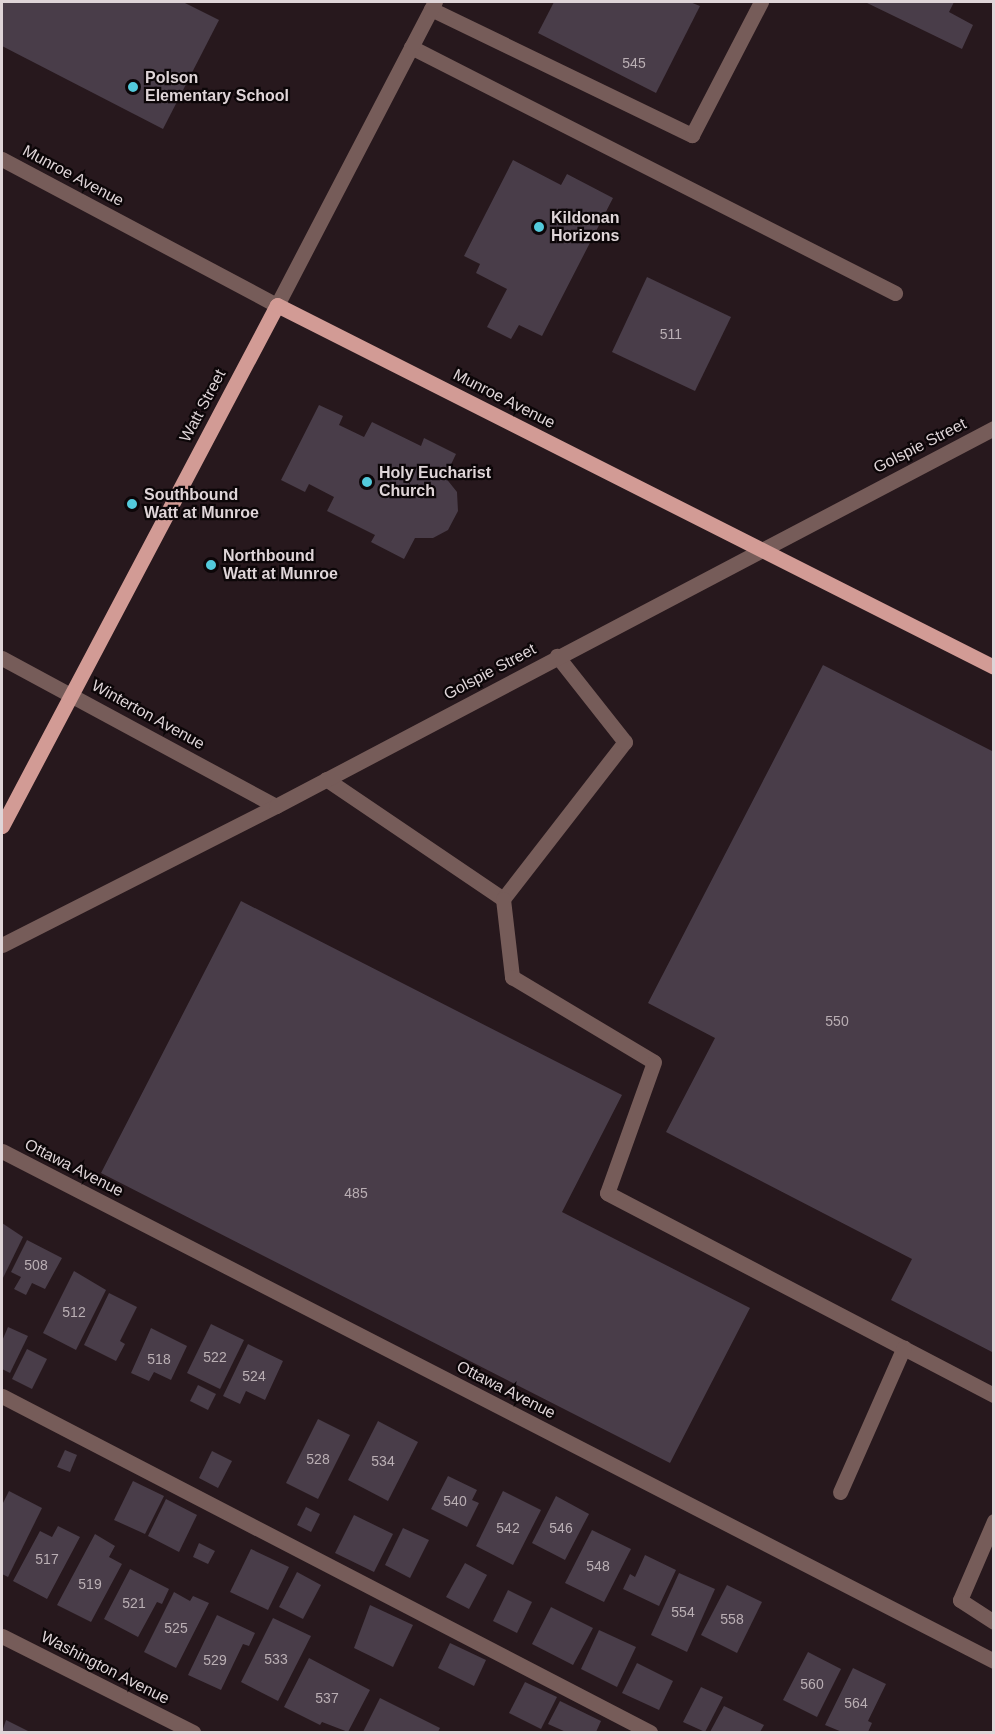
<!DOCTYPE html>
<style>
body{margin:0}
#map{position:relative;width:995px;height:1734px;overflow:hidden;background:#27181d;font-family:Arial,sans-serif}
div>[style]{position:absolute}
.building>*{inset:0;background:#493d49}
.minor>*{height:15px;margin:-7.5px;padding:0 7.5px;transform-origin:7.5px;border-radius:7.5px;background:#765c59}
.major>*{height:15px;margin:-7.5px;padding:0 7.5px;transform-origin:7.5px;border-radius:7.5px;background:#d29b95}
.dots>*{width:16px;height:16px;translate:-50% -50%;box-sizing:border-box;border:3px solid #0c0608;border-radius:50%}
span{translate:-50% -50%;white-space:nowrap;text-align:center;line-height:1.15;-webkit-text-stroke:4.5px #0c0608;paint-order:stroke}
.number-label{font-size:14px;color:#baafb4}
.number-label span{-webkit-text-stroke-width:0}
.poi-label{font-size:16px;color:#dfd5d8;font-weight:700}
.left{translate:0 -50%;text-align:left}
.street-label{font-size:16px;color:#dfd5d8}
.frame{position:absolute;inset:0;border:3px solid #dfd5d8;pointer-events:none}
</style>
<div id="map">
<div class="building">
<div style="clip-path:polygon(2px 2px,183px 2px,219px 20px,163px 129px,2px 46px)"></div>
<div style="clip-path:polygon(554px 2px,690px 2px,700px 6px,656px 93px,538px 33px)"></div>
<div style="clip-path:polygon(865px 2px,954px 2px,949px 12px,973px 25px,962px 49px)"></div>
<div style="clip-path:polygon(513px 160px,561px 185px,567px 174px,613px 198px,542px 336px,519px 325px,511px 339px,487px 327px,507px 289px,476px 273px,480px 264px,464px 256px)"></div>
<div style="clip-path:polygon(647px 277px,731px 317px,695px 391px,612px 352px)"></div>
<div style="clip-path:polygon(319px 405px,343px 416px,339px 425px,364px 437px,372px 422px,421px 446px,424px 438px,456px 454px,445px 477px,457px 492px,458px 511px,448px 530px,433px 538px,415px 538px,404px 559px,371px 542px,375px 535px,327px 511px,334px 497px,309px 484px,305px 492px,281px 480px)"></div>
<div style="clip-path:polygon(823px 665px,994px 752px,994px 1353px,891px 1300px,912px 1259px,666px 1132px,715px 1038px,648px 1003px)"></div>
<div style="clip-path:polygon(241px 901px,622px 1095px,562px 1212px,750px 1308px,670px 1463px,101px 1173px)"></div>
<div style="clip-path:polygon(2px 1223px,23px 1237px,2px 1280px)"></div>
<div style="clip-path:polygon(27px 1240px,62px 1258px,45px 1289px,32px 1283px,26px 1295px,14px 1289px,21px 1277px,11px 1272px)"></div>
<div style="clip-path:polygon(74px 1271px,106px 1290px,76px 1350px,43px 1333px)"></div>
<div style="clip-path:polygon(109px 1293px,137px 1307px,120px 1341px,125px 1344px,116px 1361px,84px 1345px)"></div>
<div style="clip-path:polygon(211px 1324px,244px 1340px,220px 1389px,187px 1373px)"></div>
<div style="clip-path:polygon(8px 1327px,28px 1336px,10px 1373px,2px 1369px,2px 1341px)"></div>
<div style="clip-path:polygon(151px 1328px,187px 1346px,171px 1380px,154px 1372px,149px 1381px,131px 1373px)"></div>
<div style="clip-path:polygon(248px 1344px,283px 1361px,265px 1400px,246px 1391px,240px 1404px,223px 1396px)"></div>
<div style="clip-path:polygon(27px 1349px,47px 1359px,32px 1389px,12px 1379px)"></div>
<div style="clip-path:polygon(198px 1385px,216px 1394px,208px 1410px,190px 1401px)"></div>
<div style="clip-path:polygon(318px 1419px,350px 1435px,318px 1499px,286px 1483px)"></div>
<div style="clip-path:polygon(378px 1421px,418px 1442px,388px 1501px,348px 1480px)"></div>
<div style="clip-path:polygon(65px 1450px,77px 1455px,70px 1472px,57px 1467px)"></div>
<div style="clip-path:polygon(212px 1451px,232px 1461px,218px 1488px,199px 1478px)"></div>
<div style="clip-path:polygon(448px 1476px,477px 1490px,472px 1500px,479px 1503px,467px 1527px,431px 1509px)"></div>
<div style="clip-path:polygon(133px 1481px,164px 1496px,145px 1534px,114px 1520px)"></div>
<div style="clip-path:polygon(9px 1491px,42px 1508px,8px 1577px,2px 1574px,2px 1505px)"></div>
<div style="clip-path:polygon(503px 1491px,541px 1510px,513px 1565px,476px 1546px)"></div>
<div style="clip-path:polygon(556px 1496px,589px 1514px,565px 1560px,532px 1543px)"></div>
<div style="clip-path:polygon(166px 1499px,197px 1515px,179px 1552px,148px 1536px)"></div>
<div style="clip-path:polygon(306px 1507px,320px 1514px,311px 1532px,297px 1525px)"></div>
<div style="clip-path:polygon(354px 1515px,393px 1534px,374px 1572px,335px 1553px)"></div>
<div style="clip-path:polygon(58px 1526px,80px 1537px,47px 1599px,13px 1581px,40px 1531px,52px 1537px)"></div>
<div style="clip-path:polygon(403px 1528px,429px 1540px,410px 1578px,385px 1565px)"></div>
<div style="clip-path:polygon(592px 1530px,631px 1549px,604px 1602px,565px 1583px)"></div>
<div style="clip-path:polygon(95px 1534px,115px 1546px,109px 1557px,122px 1564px,91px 1622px,57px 1605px)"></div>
<div style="clip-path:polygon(199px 1543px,215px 1551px,208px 1564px,193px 1557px)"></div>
<div style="clip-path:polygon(251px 1549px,289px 1567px,268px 1610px,230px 1592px)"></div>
<div style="clip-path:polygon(645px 1555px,676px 1570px,659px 1606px,623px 1589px,630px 1574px,635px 1577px)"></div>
<div style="clip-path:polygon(465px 1563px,487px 1575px,469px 1609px,446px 1597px)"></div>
<div style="clip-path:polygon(130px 1569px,169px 1589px,162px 1604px,157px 1602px,138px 1637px,104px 1619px)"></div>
<div style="clip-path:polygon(297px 1572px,321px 1585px,303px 1619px,279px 1607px)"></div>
<div style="clip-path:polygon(679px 1573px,715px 1589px,687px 1652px,651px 1635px)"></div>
<div style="clip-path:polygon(727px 1585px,762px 1602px,737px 1653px,701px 1635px)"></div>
<div style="clip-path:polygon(508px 1590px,532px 1602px,517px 1633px,493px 1621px)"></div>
<div style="clip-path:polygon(174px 1592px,190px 1601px,193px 1596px,209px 1603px,176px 1668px,144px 1652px)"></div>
<div style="clip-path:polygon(370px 1605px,413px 1625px,393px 1667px,354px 1648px)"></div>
<div style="clip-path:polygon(551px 1607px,593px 1628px,573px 1665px,532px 1644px)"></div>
<div style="clip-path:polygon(217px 1615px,255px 1633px,249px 1646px,243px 1644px,221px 1690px,188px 1675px)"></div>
<div style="clip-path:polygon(273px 1618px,311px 1636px,278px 1701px,241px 1682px)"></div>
<div style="clip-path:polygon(599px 1630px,636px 1647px,617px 1687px,581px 1669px)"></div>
<div style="clip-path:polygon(450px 1643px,486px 1660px,474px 1686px,438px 1668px)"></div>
<div style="clip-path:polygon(808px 1652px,841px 1669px,817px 1717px,783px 1700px)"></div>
<div style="clip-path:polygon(309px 1658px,370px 1690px,348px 1732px,322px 1722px,320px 1725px,284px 1707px)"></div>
<div style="clip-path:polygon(637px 1663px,673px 1681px,659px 1710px,622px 1693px)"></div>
<div style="clip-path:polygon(853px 1668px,886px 1684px,868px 1721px,872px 1723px,868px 1732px,842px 1732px,825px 1725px)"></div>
<div style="clip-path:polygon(525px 1682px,557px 1697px,541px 1729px,509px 1713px)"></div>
<div style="clip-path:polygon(701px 1687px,723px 1697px,705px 1732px,683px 1722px)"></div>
<div style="clip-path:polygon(380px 1698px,440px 1728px,438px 1732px,363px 1732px)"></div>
<div style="clip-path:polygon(560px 1701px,601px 1721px,596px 1732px,566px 1732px,548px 1724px)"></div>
<div style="clip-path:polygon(724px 1706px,764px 1725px,760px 1732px,710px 1732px)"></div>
<div style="clip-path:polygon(6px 1720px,30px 1732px,2px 1732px)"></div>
</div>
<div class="minor">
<div style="left:431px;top:9px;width:290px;rotate:25.8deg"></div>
<div style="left:692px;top:135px;width:150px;rotate:-62.6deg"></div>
<div style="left:411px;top:47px;width:543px;rotate:26.94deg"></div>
<div style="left:2px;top:159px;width:311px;rotate:28deg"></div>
<div style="left:277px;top:305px;width:342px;rotate:-62.5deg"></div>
<div style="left:2px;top:658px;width:311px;rotate:28.4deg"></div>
<div style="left:326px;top:779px;width:214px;rotate:34.1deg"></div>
<div style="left:503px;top:899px;width:199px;rotate:-52.2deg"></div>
<div style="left:625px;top:742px;width:110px;rotate:-128.3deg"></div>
<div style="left:503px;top:899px;width:79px;rotate:83.4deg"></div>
<div style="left:512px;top:977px;width:165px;rotate:30.9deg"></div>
<div style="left:654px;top:1062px;width:139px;rotate:109.7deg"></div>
<div style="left:607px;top:1193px;width:437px;rotate:27.6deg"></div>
<div style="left:2px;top:945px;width:307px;rotate:-26.9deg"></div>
<div style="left:276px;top:806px;width:811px;rotate:-27.77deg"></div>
<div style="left:2px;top:1151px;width:1115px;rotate:27.21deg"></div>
<div style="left:2px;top:1396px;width:730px;rotate:27.41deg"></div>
<div style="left:840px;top:1492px;width:158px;rotate:-66.2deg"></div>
<div style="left:994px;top:1521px;width:86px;rotate:113.3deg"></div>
<div style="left:960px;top:1600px;width:40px;rotate:32.9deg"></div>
<div style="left:2px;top:1636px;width:214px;rotate:26.7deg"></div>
</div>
<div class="major">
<div style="left:2px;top:826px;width:589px;rotate:-62.17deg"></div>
<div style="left:277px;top:305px;width:803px;rotate:26.79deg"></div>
</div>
<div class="dots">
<div style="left:133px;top:87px;background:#53cadc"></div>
<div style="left:539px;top:227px;background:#53cadc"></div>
<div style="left:367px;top:482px;background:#53cadc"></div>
<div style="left:132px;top:504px;background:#53cadc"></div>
<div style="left:211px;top:565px;background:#53cadc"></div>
</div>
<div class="number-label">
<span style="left:634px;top:63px">545</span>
<span style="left:671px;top:334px">511</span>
<span style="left:837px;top:1021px">550</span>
<span style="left:356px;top:1193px">485</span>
<span style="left:36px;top:1265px">508</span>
<span style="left:74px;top:1312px">512</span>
<span style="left:215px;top:1357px">522</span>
<span style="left:159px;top:1359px">518</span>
<span style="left:254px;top:1376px">524</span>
<span style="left:318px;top:1459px">528</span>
<span style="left:383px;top:1461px">534</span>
<span style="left:455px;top:1501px">540</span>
<span style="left:508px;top:1528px">542</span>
<span style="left:561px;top:1528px">546</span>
<span style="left:47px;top:1559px">517</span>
<span style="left:598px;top:1566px">548</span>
<span style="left:90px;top:1584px">519</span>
<span style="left:134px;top:1603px">521</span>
<span style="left:683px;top:1612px">554</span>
<span style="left:732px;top:1619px">558</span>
<span style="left:176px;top:1628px">525</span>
<span style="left:276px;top:1659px">533</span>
<span style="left:215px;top:1660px">529</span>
<span style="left:812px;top:1684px">560</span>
<span style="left:327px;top:1698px">537</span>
<span style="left:856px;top:1703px">564</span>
</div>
<div class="poi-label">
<span class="left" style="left:145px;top:87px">Polson<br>Elementary School</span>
<span class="left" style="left:551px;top:227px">Kildonan<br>Horizons</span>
<span class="left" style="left:379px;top:482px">Holy Eucharist<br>Church</span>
<span class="left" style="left:144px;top:504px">Southbound<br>Watt at Munroe</span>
<span class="left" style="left:223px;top:565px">Northbound<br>Watt at Munroe</span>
</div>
<div class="street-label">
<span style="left:73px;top:176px;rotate:28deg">Munroe Avenue</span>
<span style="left:504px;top:399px;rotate:27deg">Munroe Avenue</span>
<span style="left:203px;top:406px;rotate:-62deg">Watt Street</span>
<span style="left:920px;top:446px;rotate:-27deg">Golspie Street</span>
<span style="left:490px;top:672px;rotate:-28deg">Golspie Street</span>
<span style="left:148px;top:715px;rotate:29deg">Winterton Avenue</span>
<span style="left:74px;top:1168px;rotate:27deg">Ottawa Avenue</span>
<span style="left:506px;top:1390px;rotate:27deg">Ottawa Avenue</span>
<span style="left:105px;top:1668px;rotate:27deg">Washington Avenue</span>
</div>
<div class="frame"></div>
</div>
